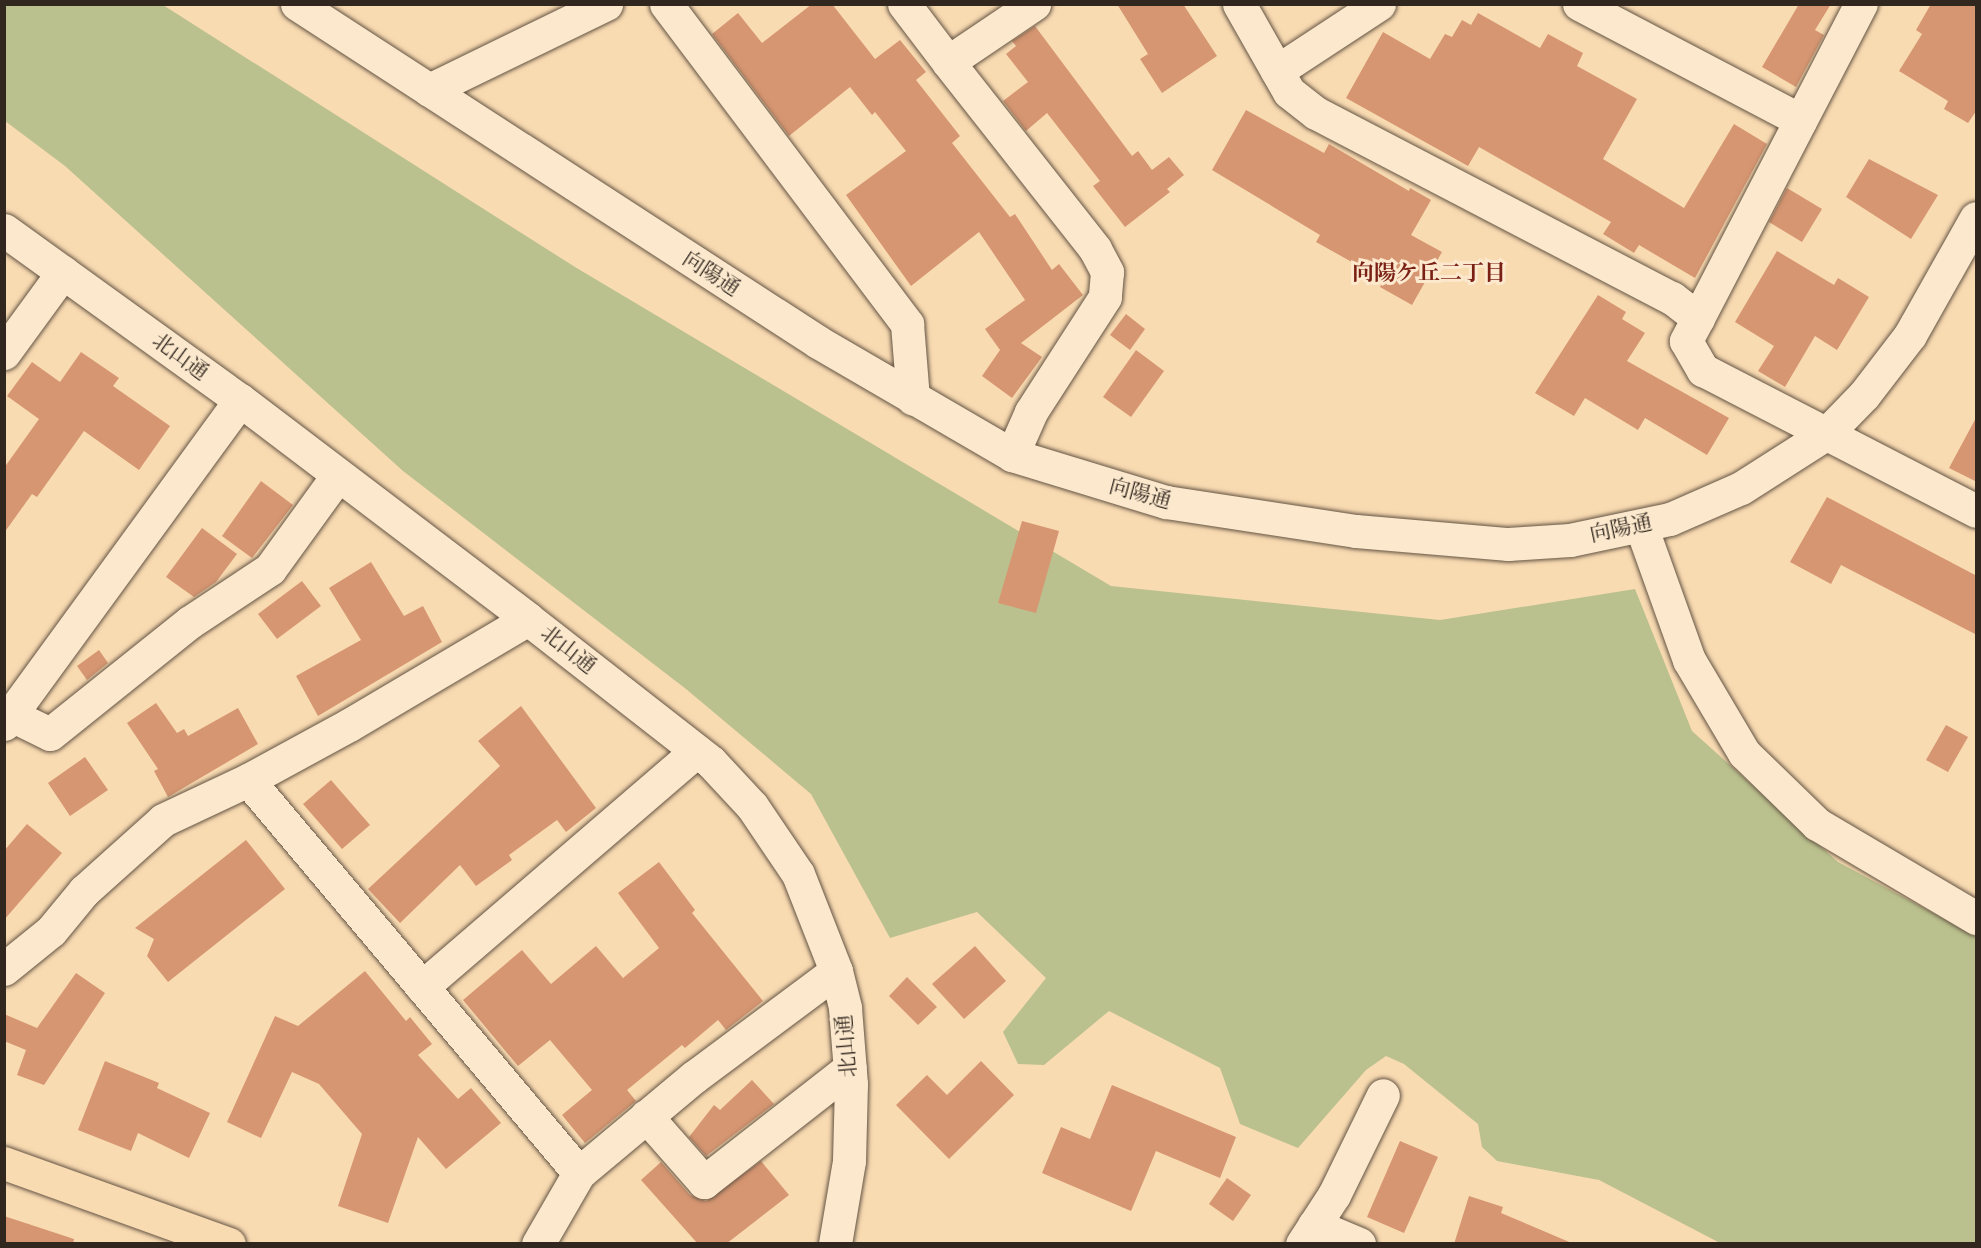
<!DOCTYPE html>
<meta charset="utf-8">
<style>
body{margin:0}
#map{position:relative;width:1981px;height:1248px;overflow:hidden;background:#f9dbb2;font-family:"IM FELL DW Pica","Noto Serif JP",serif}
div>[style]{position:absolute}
.green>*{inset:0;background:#bbc18e}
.building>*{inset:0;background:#d69672}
.roads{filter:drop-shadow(0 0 2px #645444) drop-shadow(0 0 2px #645444)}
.minor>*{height:33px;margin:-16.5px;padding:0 16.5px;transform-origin:16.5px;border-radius:16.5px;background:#fbe8cd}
.tertiary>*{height:33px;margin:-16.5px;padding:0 16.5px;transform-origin:16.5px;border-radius:16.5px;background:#fbe8cd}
.primary>*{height:33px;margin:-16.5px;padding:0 16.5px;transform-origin:16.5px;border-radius:16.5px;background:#f9dbb2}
span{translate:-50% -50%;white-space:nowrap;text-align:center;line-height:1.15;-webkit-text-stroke:6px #fbe8cd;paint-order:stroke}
.street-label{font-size:21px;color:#32271f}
.neighbourhood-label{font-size:22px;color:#7a1f14;font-weight:700}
.frame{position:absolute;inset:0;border:6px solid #32271f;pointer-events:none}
</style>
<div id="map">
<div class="green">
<div style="clip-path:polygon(5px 5px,163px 5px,575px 267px,1111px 586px,1440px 620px,1635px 589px,1692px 731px,1838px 862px,1976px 936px,1976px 1243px,1720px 1243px,1599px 1180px,1497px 1161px,1482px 1147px,1478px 1124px,1404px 1064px,1386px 1056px,1366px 1070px,1298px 1148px,1240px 1124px,1220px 1068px,1109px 1011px,1044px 1065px,1018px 1064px,1003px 1032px,1046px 978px,977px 912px,890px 938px,811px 794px,686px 689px,403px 471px,65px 166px,5px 121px)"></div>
</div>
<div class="building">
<div style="clip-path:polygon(812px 4px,832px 4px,875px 59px,900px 40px,926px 72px,916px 80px,960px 136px,952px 143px,1010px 217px,1015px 214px,1052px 270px,1059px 264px,1083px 295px,1021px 343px,1042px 357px,1012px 398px,982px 376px,1000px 350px,985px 329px,1025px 300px,979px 232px,911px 286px,846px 195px,906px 151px,875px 112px,872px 115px,850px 87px,789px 136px,712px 34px,738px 13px,762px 43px)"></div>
<div style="clip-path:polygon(1117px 4px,1183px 4px,1217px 56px,1162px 93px,1140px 59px,1148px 54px)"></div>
<div style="clip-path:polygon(1799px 4px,1831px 4px,1815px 30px,1824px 35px,1796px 87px,1762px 67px)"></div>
<div style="clip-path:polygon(1931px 4px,1977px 4px,1977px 110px,1968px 123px,1944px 109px,1948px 101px,1899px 71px,1922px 34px,1916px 30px)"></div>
<div style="clip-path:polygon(1478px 13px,1540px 48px,1548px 34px,1583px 53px,1577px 66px,1637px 99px,1603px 159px,1684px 208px,1734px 124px,1767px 144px,1695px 278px,1639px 245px,1634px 253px,1603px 234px,1611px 222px,1479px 147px,1468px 166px,1346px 98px,1383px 32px,1430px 59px,1445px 34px,1452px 37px,1462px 20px,1471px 25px)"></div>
<div style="clip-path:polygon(1035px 26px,1132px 156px,1138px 151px,1152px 170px,1169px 157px,1184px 175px,1167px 189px,1170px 192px,1125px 227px,1093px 186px,1100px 181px,1047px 113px,1026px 131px,1003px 101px,1028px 82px,1006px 54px,1016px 46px,1012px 41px)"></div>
<div style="clip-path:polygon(1246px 110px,1324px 153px,1329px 144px,1409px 191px,1410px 188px,1431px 200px,1411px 235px,1442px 252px,1412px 305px,1380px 287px,1384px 280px,1316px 242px,1320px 235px,1212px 170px)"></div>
<div style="clip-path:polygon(1869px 159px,1938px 195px,1911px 239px,1846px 197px)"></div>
<div style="clip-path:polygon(1787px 188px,1822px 209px,1802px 242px,1769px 222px)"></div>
<div style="clip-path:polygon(1777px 251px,1834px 285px,1838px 278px,1869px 297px,1837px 350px,1815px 336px,1785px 387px,1758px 371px,1774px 346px,1735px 322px)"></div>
<div style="clip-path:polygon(1598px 295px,1626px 312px,1622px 319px,1645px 333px,1627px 361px,1729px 418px,1707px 455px,1645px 418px,1638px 430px,1585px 398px,1574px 416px,1535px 393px)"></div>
<div style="clip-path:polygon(1126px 314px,1145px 329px,1130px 350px,1110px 335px)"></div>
<div style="clip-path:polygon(1136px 350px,1164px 371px,1131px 417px,1103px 397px)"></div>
<div style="clip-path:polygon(81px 352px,119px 378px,113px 386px,170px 426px,139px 470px,84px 431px,37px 497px,32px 494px,4px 533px,4px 468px,39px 419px,7px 396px,32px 362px,60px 382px)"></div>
<div style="clip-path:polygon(1977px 416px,1977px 482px,1949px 468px)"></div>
<div style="clip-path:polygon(261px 481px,293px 505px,252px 558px,222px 536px)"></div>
<div style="clip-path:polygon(1827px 497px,1977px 576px,1977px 635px,1841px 565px,1831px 584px,1790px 562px)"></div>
<div style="clip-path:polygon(1022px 521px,1059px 531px,1036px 613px,998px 603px)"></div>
<div style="clip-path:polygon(202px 528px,237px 554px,216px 582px,194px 597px,166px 577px)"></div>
<div style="clip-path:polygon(371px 562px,404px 616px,423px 606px,442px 642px,318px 716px,296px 676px,361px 640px,329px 588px)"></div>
<div style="clip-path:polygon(302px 581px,321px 606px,277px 639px,258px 614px)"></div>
<div style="clip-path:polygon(99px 650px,108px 663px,87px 680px,77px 666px)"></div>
<div style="clip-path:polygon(156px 703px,177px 733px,184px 729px,188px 736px,238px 708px,258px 744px,168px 797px,154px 771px,158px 769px,127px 723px)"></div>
<div style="clip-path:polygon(521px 706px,596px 808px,566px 832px,557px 820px,509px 855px,512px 860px,476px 886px,460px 865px,400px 923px,368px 889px,500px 766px,478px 741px)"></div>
<div style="clip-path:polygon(1946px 725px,1968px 737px,1948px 772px,1926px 760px)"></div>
<div style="clip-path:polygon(85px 757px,108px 790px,70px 816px,48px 783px)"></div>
<div style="clip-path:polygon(331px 780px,370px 825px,342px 849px,303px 804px)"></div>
<div style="clip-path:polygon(27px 824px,62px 853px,4px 920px,4px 851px)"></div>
<div style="clip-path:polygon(246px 840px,285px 889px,168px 982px,147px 956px,154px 939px,135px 928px)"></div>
<div style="clip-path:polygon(659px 862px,695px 910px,692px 913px,763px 1001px,726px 1030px,718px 1020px,685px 1048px,682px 1045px,627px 1090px,636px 1101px,585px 1143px,562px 1115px,592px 1090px,550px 1040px,518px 1066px,463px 1000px,522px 950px,551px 984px,596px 946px,623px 978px,659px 948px,618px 893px)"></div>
<div style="clip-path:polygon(975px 946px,1006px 981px,964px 1019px,932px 984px)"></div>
<div style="clip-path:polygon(365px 971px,406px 1021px,410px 1017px,432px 1044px,418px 1055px,458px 1099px,471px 1088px,501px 1123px,446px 1169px,418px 1137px,388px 1223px,338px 1206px,362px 1134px,319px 1084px,292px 1072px,261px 1138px,227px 1122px,275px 1016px,298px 1026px)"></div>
<div style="clip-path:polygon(76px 973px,105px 993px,44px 1085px,17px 1075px,26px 1050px,4px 1041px,4px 1014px,37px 1028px)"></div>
<div style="clip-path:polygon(907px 977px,937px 1007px,918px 1025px,889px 996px)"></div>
<div style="clip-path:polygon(105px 1061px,159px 1083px,157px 1088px,210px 1113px,189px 1158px,138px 1133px,131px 1151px,78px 1130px)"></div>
<div style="clip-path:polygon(981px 1061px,1014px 1095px,949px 1159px,896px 1105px,927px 1075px,947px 1095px)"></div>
<div style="clip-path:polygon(752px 1080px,774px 1104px,706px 1156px,689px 1137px,714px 1105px,720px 1110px)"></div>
<div style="clip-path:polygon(1112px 1085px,1236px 1137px,1220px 1178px,1156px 1151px,1131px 1211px,1042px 1173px,1061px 1127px,1090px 1139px)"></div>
<div style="clip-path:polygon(1400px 1141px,1438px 1157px,1404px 1233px,1367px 1217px)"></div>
<div style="clip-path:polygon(761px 1161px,789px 1195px,726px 1244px,698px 1244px,641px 1180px,661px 1162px,690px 1195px,706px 1201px)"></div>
<div style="clip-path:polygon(1227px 1178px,1251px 1195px,1233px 1221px,1209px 1204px)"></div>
<div style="clip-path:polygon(1469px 1196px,1503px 1207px,1501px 1213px,1574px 1244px,1454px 1244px)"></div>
<div style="clip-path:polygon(4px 1216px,74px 1239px,73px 1244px,4px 1244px)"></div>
</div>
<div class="roads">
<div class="minor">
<div style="left:666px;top:4px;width:401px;rotate:53deg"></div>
<div style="left:907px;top:324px;width:75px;rotate:85.4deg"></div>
<div style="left:904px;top:4px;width:73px;rotate:52.8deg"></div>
<div style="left:948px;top:62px;width:104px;rotate:-34deg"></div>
<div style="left:1239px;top:4px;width:101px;rotate:60.4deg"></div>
<div style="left:1289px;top:92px;width:34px;rotate:38deg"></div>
<div style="left:1316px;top:113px;width:401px;rotate:27.5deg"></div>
<div style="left:1672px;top:298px;width:33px;rotate:38deg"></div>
<div style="left:1698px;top:318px;width:26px;rotate:118deg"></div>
<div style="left:1686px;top:341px;width:34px;rotate:60deg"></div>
<div style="left:1703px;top:370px;width:307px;rotate:27.3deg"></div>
<div style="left:1579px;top:4px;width:250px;rotate:27.7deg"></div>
<div style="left:948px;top:62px;width:238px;rotate:51.8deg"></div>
<div style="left:1095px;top:249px;width:26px;rotate:62deg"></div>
<div style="left:1107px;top:272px;width:25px;rotate:95deg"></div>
<div style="left:1105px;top:297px;width:137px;rotate:122.8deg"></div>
<div style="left:1031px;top:412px;width:47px;rotate:113.8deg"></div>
<div style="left:1277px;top:71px;width:122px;rotate:-33.3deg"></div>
<div style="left:429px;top:90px;width:197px;rotate:-25.9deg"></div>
<div style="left:1698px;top:318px;width:354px;rotate:-62.6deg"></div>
<div style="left:4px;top:353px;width:100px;rotate:-53.9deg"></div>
<div style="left:11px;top:715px;width:43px;rotate:26deg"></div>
<div style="left:50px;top:734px;width:179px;rotate:-38.7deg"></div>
<div style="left:190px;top:622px;width:96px;rotate:-33.5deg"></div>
<div style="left:270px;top:569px;width:116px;rotate:-54.1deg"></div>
<div style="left:4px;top:724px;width:401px;rotate:-53.9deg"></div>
<div style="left:248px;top:780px;width:514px;rotate:49.89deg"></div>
<div style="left:4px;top:969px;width:60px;rotate:-39deg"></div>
<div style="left:51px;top:931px;width:52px;rotate:-50.5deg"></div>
<div style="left:84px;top:891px;width:106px;rotate:-41.9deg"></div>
<div style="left:163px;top:820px;width:94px;rotate:-25.2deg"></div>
<div style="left:248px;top:780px;width:115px;rotate:-28.6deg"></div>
<div style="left:349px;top:725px;width:208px;rotate:-30.6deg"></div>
<div style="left:422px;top:987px;width:362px;rotate:-40.7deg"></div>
<div style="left:646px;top:1116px;width:88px;rotate:48.7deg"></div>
<div style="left:704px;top:1182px;width:185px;rotate:-38deg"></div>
<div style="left:1314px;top:1225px;width:49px;rotate:22.9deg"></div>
<div style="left:538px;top:1244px;width:82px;rotate:-60deg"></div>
<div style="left:579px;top:1173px;width:150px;rotate:-39.9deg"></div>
<div style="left:694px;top:1077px;width:177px;rotate:-36.7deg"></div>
<div style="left:1302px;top:1244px;width:59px;rotate:-56.9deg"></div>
<div style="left:1334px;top:1195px;width:111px;rotate:-63.9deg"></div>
</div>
<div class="tertiary">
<div style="left:297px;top:4px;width:621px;rotate:32.97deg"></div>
<div style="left:818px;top:342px;width:225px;rotate:30.2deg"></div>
<div style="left:1012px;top:455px;width:161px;rotate:17deg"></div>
<div style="left:1166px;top:502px;width:192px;rotate:8.7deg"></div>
<div style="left:1356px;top:531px;width:153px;rotate:4.9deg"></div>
<div style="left:1508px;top:544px;width:62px;rotate:-3.7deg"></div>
<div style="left:1570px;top:540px;width:102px;rotate:-11.9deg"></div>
<div style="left:1670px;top:519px;width:77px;rotate:-23.6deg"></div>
<div style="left:1741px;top:488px;width:102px;rotate:-32.6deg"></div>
<div style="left:1827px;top:433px;width:53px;rotate:-45.8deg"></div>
<div style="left:1864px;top:395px;width:76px;rotate:-52.5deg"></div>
<div style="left:1910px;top:335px;width:134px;rotate:-60.6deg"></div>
<div style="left:4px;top:230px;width:291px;rotate:35.8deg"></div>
<div style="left:240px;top:400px;width:362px;rotate:37.2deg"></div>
<div style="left:528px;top:619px;width:232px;rotate:38deg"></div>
<div style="left:711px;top:762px;width:60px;rotate:47deg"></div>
<div style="left:752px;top:806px;width:82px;rotate:55.9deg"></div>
<div style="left:798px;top:874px;width:104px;rotate:68.6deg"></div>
<div style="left:836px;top:971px;width:38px;rotate:76deg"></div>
<div style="left:845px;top:1008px;width:76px;rotate:85.5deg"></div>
<div style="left:851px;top:1084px;width:77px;rotate:91.5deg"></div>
<div style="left:849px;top:1161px;width:84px;rotate:99.6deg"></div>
<div style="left:1641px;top:526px;width:142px;rotate:70.3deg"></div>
<div style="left:1689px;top:660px;width:108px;rotate:59.4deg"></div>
<div style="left:1744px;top:753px;width:102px;rotate:44.2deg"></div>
<div style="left:1817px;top:824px;width:185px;rotate:30.6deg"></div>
</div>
<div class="primary">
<div style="left:4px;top:1163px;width:239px;rotate:19.8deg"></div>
</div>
</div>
<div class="street-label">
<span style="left:711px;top:274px;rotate:33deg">向陽通</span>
<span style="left:180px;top:357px;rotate:36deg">北山通</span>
<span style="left:1140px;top:494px;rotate:15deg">向陽通</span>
<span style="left:1621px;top:529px;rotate:-12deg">向陽通</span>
<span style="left:568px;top:650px;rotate:38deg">北山通</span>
<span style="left:847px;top:1046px;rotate:-95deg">北山通</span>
</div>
<div class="neighbourhood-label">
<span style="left:1429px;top:274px">向陽ケ丘二丁目</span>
</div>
<div class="frame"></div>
</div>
